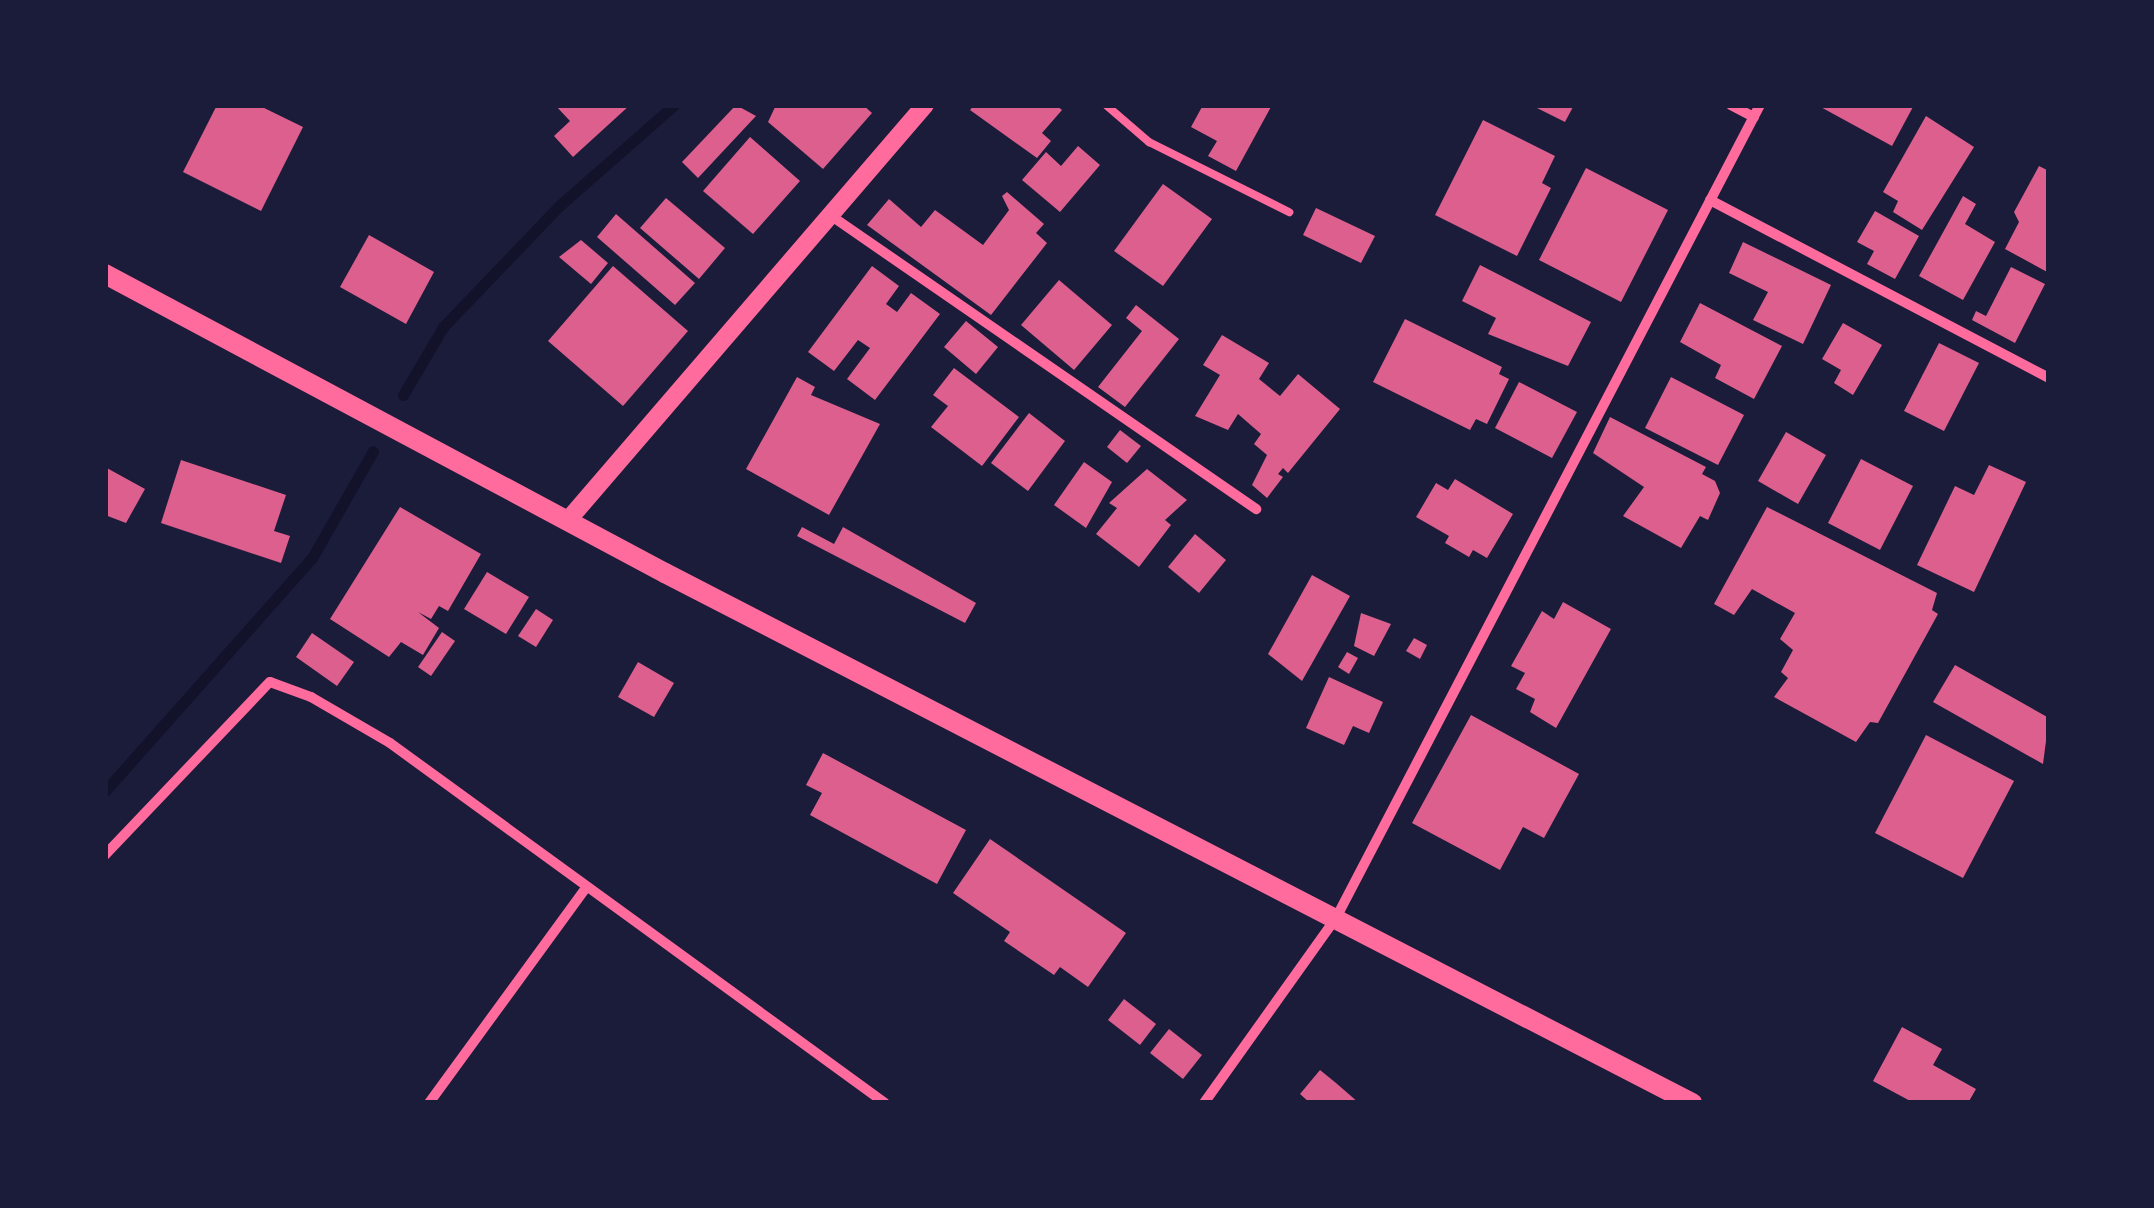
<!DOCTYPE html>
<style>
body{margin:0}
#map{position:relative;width:2154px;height:1208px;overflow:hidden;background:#1b1b3a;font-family:Arial,sans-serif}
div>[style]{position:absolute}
.stream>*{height:11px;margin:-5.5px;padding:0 5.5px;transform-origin:5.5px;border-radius:5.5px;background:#12122b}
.building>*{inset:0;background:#dd5f8e}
.service>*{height:8px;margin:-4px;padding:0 4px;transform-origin:4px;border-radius:4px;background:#ff6b9d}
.minor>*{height:10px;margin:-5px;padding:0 5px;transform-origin:5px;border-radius:5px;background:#ff6b9d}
.tertiary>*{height:18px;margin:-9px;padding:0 9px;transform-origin:9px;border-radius:9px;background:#ff6b9d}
.secondary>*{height:20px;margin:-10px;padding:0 10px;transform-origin:10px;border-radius:10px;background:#ff6b9d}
span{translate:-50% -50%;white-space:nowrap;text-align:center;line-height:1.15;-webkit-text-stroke:10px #1b1b3a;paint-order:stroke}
.frame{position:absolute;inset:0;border:108px solid #1b1b3a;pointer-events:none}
</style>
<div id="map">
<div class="stream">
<div style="left:403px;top:395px;width:79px;rotate:-59.5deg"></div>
<div style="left:443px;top:327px;width:168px;rotate:-46.2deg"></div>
<div style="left:559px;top:206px;width:153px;rotate:-41.3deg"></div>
<div style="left:105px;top:791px;width:312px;rotate:-48.4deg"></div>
<div style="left:312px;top:558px;width:123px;rotate:-60.3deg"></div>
</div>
<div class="building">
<div style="clip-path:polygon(217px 105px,258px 105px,303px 127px,261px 211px,183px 172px)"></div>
<div style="clip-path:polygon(555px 105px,630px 105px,573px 157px,554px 136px,570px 121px)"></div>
<div style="clip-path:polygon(736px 105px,756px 116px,698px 178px,682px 162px)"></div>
<div style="clip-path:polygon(776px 105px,863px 105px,872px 113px,823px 169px,768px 122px)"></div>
<div style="clip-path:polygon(974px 105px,1056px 105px,1062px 110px,1042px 133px,1051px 141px,1037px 158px,970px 110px)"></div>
<div style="clip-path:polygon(1203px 105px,1272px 105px,1236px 171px,1208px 156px,1217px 141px,1191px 127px)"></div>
<div style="clip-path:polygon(1531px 105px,1574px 105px,1565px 122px)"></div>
<div style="clip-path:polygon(1817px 105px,1914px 105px,1892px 146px)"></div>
<div style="clip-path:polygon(1926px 116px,1974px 147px,1922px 230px,1893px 212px,1898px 201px,1883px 192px)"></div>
<div style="clip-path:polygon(1483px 120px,1555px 156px,1542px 183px,1551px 188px,1517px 256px,1435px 215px)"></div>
<div style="clip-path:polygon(750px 137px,800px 181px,753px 234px,703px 191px)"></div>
<div style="clip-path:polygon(1078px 146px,1100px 165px,1060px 212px,1022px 180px,1046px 152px,1061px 166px)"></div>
<div style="clip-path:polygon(2039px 166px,2049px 171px,2049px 273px,2005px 249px,2019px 222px,2014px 212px)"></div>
<div style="clip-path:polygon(1586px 168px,1668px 210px,1621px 302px,1539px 260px)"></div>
<div style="clip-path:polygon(1163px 184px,1212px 219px,1163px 286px,1114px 251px)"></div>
<div style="clip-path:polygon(1007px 192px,1044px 224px,1036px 233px,1047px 243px,991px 315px,867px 225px,889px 199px,921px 227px,935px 210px,983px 245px,1009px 210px,1002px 196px)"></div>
<div style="clip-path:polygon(1963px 196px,1976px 204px,1965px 224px,1995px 242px,1963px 300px,1919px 276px)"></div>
<div style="clip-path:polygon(666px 198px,725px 248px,699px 279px,640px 228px)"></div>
<div style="clip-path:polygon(1316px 208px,1375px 236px,1361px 263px,1303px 235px)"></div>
<div style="clip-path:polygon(1875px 211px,1919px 236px,1895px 279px,1867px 264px,1874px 251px,1857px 242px)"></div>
<div style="clip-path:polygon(616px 214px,695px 283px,675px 305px,597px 237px)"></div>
<div style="clip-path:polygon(369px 235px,434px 272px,406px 324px,340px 287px)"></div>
<div style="clip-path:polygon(581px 240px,608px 263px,591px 284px,559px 257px)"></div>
<div style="clip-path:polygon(1743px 242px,1831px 285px,1803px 344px,1753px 320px,1768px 292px,1729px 273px)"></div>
<div style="clip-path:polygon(1480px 265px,1591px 322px,1568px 366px,1488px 334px,1496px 318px,1462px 301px)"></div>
<div style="clip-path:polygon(613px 266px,688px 331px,623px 406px,548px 341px)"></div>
<div style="clip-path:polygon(872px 266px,899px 286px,886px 304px,897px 312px,911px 293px,940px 314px,875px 400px,847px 379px,870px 348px,858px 340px,834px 371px,808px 352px)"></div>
<div style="clip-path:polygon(2011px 267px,2045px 284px,2015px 343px,1972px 320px,1976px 311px,1986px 316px)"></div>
<div style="clip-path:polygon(1059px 280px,1112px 325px,1074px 370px,1021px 325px)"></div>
<div style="clip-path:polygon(1700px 303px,1782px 346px,1754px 399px,1715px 378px,1721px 365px,1680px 342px)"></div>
<div style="clip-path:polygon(1136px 305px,1179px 339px,1125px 407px,1098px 387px,1142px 331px,1126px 318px)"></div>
<div style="clip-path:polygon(1405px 319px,1502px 367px,1499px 374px,1509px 379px,1487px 424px,1476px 419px,1470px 430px,1373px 382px)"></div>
<div style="clip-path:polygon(966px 321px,998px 347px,976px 374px,944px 347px)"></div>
<div style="clip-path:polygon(1843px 323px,1882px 345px,1853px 395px,1834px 383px,1841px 370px,1822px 359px)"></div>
<div style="clip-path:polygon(1222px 335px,1269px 363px,1259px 379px,1280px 396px,1298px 374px,1340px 409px,1288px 473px,1283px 468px,1278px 474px,1283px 477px,1267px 498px,1252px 485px,1267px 455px,1254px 444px,1261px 434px,1238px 414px,1228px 430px,1195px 416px,1220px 375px,1203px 365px)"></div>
<div style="clip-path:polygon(1939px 343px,1979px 363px,1944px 431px,1904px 411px)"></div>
<div style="clip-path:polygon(954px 368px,1019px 417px,982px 466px,931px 427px,948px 406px,933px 395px)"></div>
<div style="clip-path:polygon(797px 377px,815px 387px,811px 395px,880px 424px,829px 515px,746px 469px)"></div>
<div style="clip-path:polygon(1671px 377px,1744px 415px,1718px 465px,1645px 428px)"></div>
<div style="clip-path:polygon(1519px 382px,1577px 412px,1552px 458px,1495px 428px)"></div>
<div style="clip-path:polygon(1029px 413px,1065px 441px,1028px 491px,991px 463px)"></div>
<div style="clip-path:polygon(1610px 417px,1706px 467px,1702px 474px,1715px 481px,1720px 493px,1708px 520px,1700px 516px,1681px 548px,1623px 516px,1644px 487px,1593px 453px)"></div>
<div style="clip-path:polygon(1120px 430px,1141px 446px,1127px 463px,1107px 447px)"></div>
<div style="clip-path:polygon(1786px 432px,1826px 455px,1798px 504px,1758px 481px)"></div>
<div style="clip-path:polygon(1861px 459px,1913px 486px,1880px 550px,1828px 523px)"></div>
<div style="clip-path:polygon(181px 460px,286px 495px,274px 531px,290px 536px,281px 563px,161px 523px)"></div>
<div style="clip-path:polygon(1084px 462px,1112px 482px,1086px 528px,1054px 505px)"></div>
<div style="clip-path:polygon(1989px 465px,2026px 482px,1974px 592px,1917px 565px,1955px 486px,1974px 495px)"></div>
<div style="clip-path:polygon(105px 467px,145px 489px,126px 523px,105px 515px)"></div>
<div style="clip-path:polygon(1147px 469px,1187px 500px,1165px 520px,1171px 525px,1139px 567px,1096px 534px,1117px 508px,1109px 503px)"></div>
<div style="clip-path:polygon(1455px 479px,1513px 514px,1487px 558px,1473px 550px,1469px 557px,1445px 543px,1449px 536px,1416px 517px,1436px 483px,1448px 490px)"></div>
<div style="clip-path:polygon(400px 507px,481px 554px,448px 611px,439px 606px,431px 619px,418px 612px,439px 628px,423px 655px,401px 642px,389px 657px,330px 619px)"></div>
<div style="clip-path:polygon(1767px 507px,1937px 593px,1932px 610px,1938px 614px,1878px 723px,1870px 722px,1856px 742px,1774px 697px,1788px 678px,1781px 672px,1793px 650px,1780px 639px,1795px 613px,1752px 589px,1734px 615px,1714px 604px)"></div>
<div style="clip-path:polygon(802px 527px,834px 544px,843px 527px,976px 603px,965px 623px,797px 536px)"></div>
<div style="clip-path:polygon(1195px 534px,1226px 560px,1199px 593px,1168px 567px)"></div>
<div style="clip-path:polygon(487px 572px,529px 597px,506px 634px,464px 609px)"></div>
<div style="clip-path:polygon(1312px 575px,1350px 596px,1302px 681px,1268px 654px)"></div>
<div style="clip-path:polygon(1563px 602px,1611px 629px,1556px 728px,1530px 712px,1535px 699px,1516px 689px,1525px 673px,1511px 666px,1542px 611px,1554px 619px)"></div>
<div style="clip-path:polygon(536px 609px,553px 620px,536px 647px,518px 636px)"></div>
<div style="clip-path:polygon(1361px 613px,1391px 624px,1374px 656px,1354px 646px)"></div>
<div style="clip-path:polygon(442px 632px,455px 641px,431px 676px,418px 667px)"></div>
<div style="clip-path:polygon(312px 633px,354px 662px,337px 686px,296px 657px)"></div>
<div style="clip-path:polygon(1414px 638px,1427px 645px,1420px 659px,1406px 651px)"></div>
<div style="clip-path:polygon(1347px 652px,1358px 658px,1349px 674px,1338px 667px)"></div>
<div style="clip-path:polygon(638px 662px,674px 683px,654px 717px,618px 697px)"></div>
<div style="clip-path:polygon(1955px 665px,2049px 718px,2043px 764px,1933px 702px)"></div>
<div style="clip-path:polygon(1329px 677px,1383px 702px,1369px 733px,1353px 726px,1344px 745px,1306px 728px)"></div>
<div style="clip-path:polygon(1471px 715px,1579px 774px,1544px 838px,1523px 827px,1500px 870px,1412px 823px)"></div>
<div style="clip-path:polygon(1926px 735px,2014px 781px,1963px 878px,1875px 833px)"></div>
<div style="clip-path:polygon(823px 753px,966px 830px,937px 884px,810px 815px,822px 793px,806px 785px)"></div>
<div style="clip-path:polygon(990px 839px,1126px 933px,1088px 987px,1060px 967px,1054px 975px,1004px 941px,1010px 932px,953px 893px)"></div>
<div style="clip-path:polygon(1124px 999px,1156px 1024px,1140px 1045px,1108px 1020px)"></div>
<div style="clip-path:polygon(1902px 1027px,1942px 1049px,1933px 1065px,1976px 1089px,1968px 1103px,1914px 1103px,1873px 1081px)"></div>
<div style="clip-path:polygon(1169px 1029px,1202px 1055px,1183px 1079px,1150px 1053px)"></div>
<div style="clip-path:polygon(1320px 1070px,1336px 1083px,1359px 1103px,1310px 1103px,1300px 1094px)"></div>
</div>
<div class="service">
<div style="left:1106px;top:105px;width:57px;rotate:40.7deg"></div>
<div style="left:1149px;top:142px;width:157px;rotate:26.6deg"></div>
</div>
<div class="minor">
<div style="left:1731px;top:105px;width:26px;rotate:28deg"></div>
<div style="left:1710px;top:200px;width:383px;rotate:27.7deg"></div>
<div style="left:830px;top:215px;width:518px;rotate:34.61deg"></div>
<div style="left:105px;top:855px;width:239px;rotate:-46.4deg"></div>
<div style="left:270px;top:682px;width:44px;rotate:20.1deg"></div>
<div style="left:311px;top:697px;width:91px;rotate:30.2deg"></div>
<div style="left:390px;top:743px;width:612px;rotate:36.03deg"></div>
<div style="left:429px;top:1103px;width:266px;rotate:-53.9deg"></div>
<div style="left:1204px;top:1103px;width:227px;rotate:-54.5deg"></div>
<div style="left:1336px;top:918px;width:917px;rotate:-62.46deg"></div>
</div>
<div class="tertiary">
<div style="left:569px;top:519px;width:546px;rotate:-49.31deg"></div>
</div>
<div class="secondary">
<div style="left:105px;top:274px;width:635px;rotate:28.1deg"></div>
<div style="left:665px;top:573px;width:1156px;rotate:27.3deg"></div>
</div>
<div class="frame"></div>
</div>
